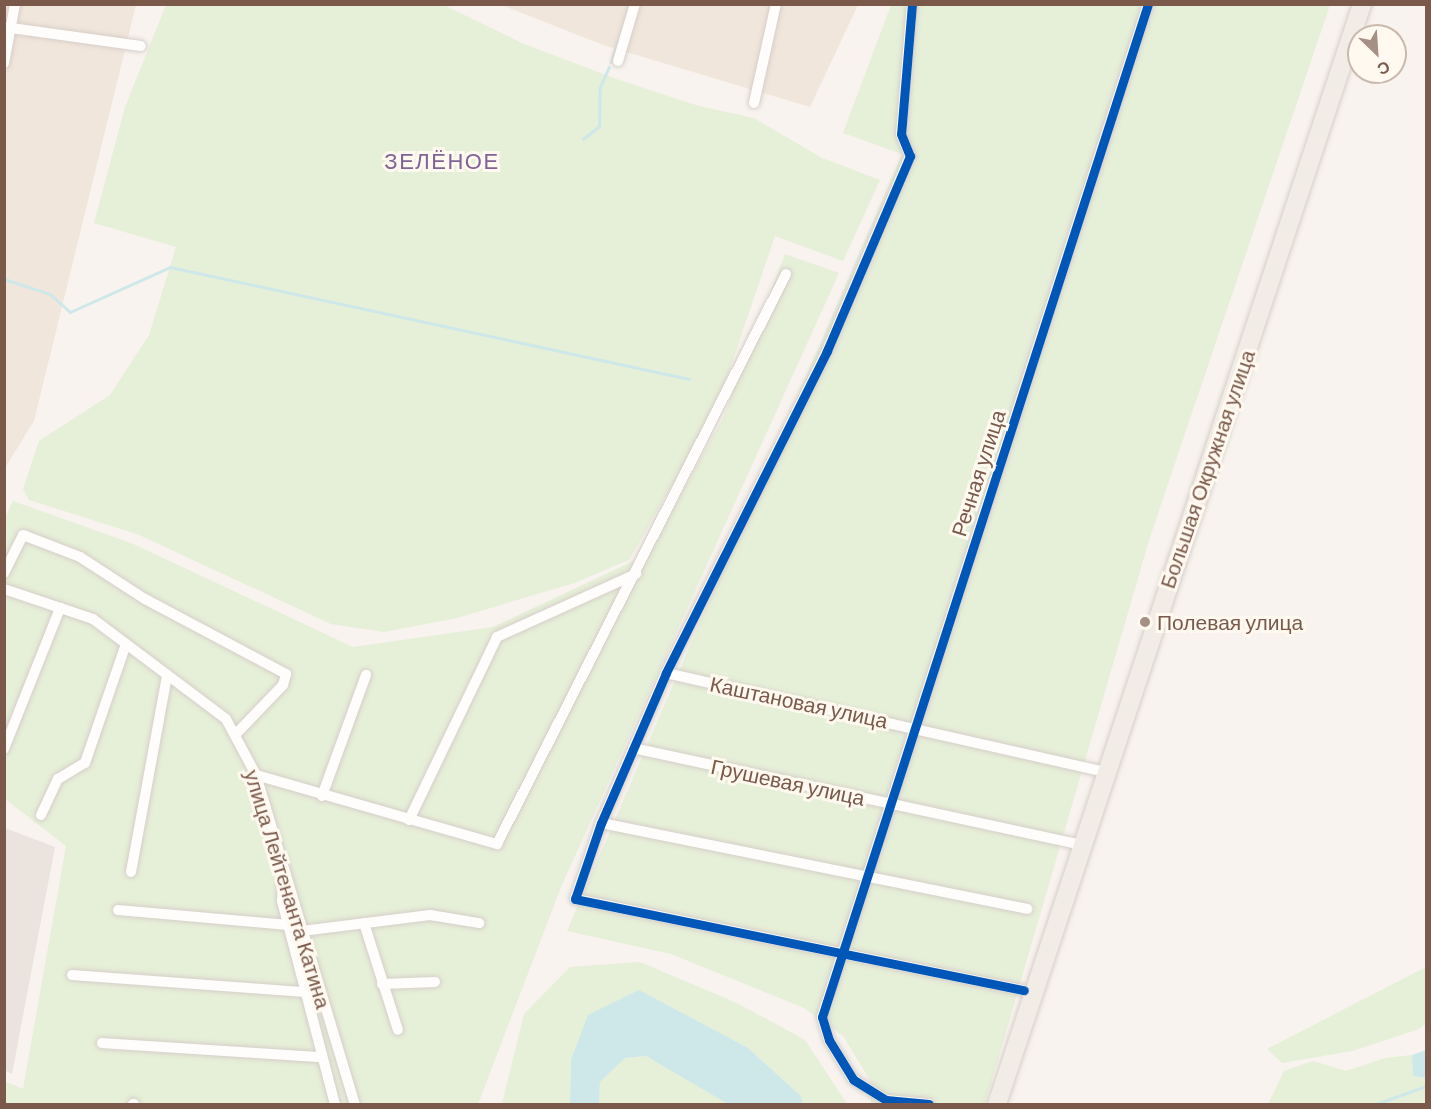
<!DOCTYPE html>
<meta charset="utf-8">
<style>
body{margin:0}
#map{position:relative;width:1431px;height:1109px;overflow:hidden;background:#f8f3ee;font-family:Barlow,sans-serif}
div>[style]{position:absolute}
.residential>*{inset:0;background:#f1e6db}
.industrial>*{inset:0;background:#ebe3de}
.green>*{inset:0;background:#e6efd8}
.water>*{inset:0;background:#cee8ea}
.stream>*{height:3px;margin:-1.5px;padding:0 1.5px;transform-origin:1.5px;border-radius:1.5px;background:#cee8ea}
.roads{filter:drop-shadow(0 0 2px #d6cec9) drop-shadow(0 0 2px #d6cec9)}
.minor>*{height:10px;margin:-5px;padding:0 5px;transform-origin:5px;border-radius:5px;background:#fefdfc}
.trunk>*{height:18px;margin:-9px;padding:0 9px;transform-origin:9px;border-radius:9px;background:#f2ece6}
.cycleway>*{height:9px;margin:-4.5px;padding:0 4.5px;transform-origin:4.5px;border-radius:4.5px;background:#0057b8}
.dots>*{width:16px;height:16px;translate:-50% -50%;box-sizing:border-box;border:3px solid #fff9f0;border-radius:50%}
span{translate:-50% -50%;white-space:nowrap;text-align:center;line-height:1.15;-webkit-text-stroke:6px #fff9f0;paint-order:stroke}
.street-label{font-size:21px;color:#7a594b}
.poi-label{font-size:21px;color:#7a594b}
.left{translate:0 -50%;text-align:left}
.neighbourhood-label{font-size:22px;color:#826395;letter-spacing:1.5px}
.frame{position:absolute;inset:0;border:6px solid #7a594b;pointer-events:none}
.north{position:absolute;left:1347px;top:24px;width:60px;height:60px;box-sizing:border-box;background:#fff9f0;border:2px solid #cab9ae;border-radius:50%;rotate:155deg;font-size:16px;font-weight:700;line-height:24px;text-align:center;color:#7a594b}
.north::after{content:'';display:block;margin:auto;width:21px;height:27px;background:#a68f84;clip-path:polygon(50% 0,100% 100%,50% 72%,0 100%)}
</style>
<div id="map">
<div class="residential">
<div style="clip-path:polygon(5px 5px,136px 5px,34px 421px,5px 468px)"></div>
<div style="clip-path:polygon(502px 5px,858px 5px,810px 107px,603px 45px)"></div>
</div>
<div class="industrial">
<div style="clip-path:polygon(5px 828px,55px 847px,12px 1074px,4px 1070px)"></div>
</div>
<div class="green">
<div style="clip-path:polygon(166px 5px,444px 5px,524px 44px,619px 80px,699px 106px,754px 118px,822px 158px,880px 180px,843px 261px,775px 236px,717px 407px,629px 560px,574px 583px,457px 618px,384px 632px,331px 624px,137px 534px,29px 500px,23px 489px,39px 441px,110px 395px,149px 335px,176px 247px,94px 223px,125px 107px)"></div>
<div style="clip-path:polygon(891px 5px,1330px 5px,1150px 537px,985px 1104px,871px 1104px,871px 1082px,843px 1036px,804px 1008px,671px 954px,567px 931px,902px 154px,843px 133px)"></div>
<div style="clip-path:polygon(785px 254px,839px 273px,561px 887px,478px 1104px,5px 1104px,4px 1081px,23px 1089px,66px 846px,5px 799px,4px 520px,13px 501px,131px 543px,353px 647px,493px 627px,648px 554px,723px 418px)"></div>
<div style="clip-path:polygon(640px 962px,737px 1003px,805px 1040px,847px 1104px,803px 1104px,801px 1096px,748px 1048px,571px 1060px,570px 1104px,502px 1104px,524px 1014px,570px 967px)"></div>
<div style="clip-path:polygon(1426px 967px,1426px 1024px,1419px 1029px,1352px 1051px,1282px 1063px,1267px 1049px)"></div>
<div style="clip-path:polygon(1412px 1055px,1413px 1076px,1426px 1078px,1426px 1104px,1268px 1104px,1284px 1071px,1313px 1061px,1346px 1071px,1385px 1058px)"></div>
<div style="clip-path:polygon(646px 1056px,708px 1091px,728px 1104px,599px 1104px,600px 1082px,625px 1058px)"></div>
</div>
<div class="water">
<div style="clip-path:polygon(639px 990px,748px 1048px,801px 1096px,803px 1104px,728px 1104px,646px 1056px,625px 1058px,600px 1082px,599px 1104px,570px 1104px,571px 1060px,588px 1015px)"></div>
<div style="clip-path:polygon(1426px 1050px,1426px 1078px,1413px 1076px,1412px 1055px)"></div>
</div>
<div class="stream">
<div style="left:611px;top:62px;width:22px;rotate:-72deg"></div>
<div style="left:583px;top:139px;width:21px;rotate:-39deg"></div>
<div style="left:599px;top:126px;width:39px;rotate:-89deg"></div>
<div style="left:600px;top:87px;width:22px;rotate:-66deg"></div>
<div style="left:4px;top:279px;width:48px;rotate:18.1deg"></div>
<div style="left:50px;top:294px;width:27px;rotate:42deg"></div>
<div style="left:70px;top:312px;width:110px;rotate:-24.2deg"></div>
<div style="left:170px;top:267px;width:531px;rotate:12.18deg"></div>
<div style="left:1376px;top:1104px;width:53px;rotate:-19.8deg"></div>
</div>
<div class="roads">
<div class="minor">
<div style="left:912px;top:4px;width:130px;rotate:94.8deg"></div>
<div style="left:901px;top:134px;width:24px;rotate:68deg"></div>
<div style="left:910px;top:156px;width:212px;rotate:113.1deg"></div>
<div style="left:827px;top:351px;width:360px;rotate:116.6deg"></div>
<div style="left:666px;top:673px;width:163px;rotate:113.4deg"></div>
<div style="left:601px;top:823px;width:80px;rotate:108.9deg"></div>
<div style="left:575px;top:899px;width:458px;rotate:11.5deg"></div>
<div style="left:4px;top:27px;width:138px;rotate:7.9deg"></div>
<div style="left:618px;top:61px;width:59px;rotate:-73.4deg"></div>
<div style="left:4px;top:63px;width:60px;rotate:-79.4deg"></div>
<div style="left:754px;top:103px;width:101px;rotate:-77.5deg"></div>
<div style="left:4px;top:573px;width:42px;rotate:-63.4deg"></div>
<div style="left:23px;top:535px;width:61px;rotate:21.1deg"></div>
<div style="left:80px;top:557px;width:77px;rotate:32.9deg"></div>
<div style="left:145px;top:599px;width:160px;rotate:28deg"></div>
<div style="left:286px;top:674px;width:11px;rotate:105deg"></div>
<div style="left:283px;top:685px;width:69px;rotate:133.8deg"></div>
<div style="left:4px;top:589px;width:94px;rotate:18.6deg"></div>
<div style="left:93px;top:619px;width:166px;rotate:36.9deg"></div>
<div style="left:226px;top:719px;width:64px;rotate:61.8deg"></div>
<div style="left:256px;top:775px;width:344px;rotate:73.3deg"></div>
<div style="left:666px;top:673px;width:452px;rotate:12.7deg"></div>
<div style="left:633px;top:748px;width:460px;rotate:12.2deg"></div>
<div style="left:4px;top:749px;width:152px;rotate:-68.3deg"></div>
<div style="left:256px;top:775px;width:251px;rotate:16deg"></div>
<div style="left:497px;top:844px;width:639px;rotate:-63.11deg"></div>
<div style="left:322px;top:796px;width:129px;rotate:-70deg"></div>
<div style="left:41px;top:815px;width:40px;rotate:-65deg"></div>
<div style="left:58px;top:779px;width:31px;rotate:-31deg"></div>
<div style="left:85px;top:763px;width:126px;rotate:-71deg"></div>
<div style="left:409px;top:820px;width:203px;rotate:-64.3deg"></div>
<div style="left:497px;top:637px;width:153px;rotate:-24.4deg"></div>
<div style="left:601px;top:823px;width:435px;rotate:11.4deg"></div>
<div style="left:131px;top:872px;width:200px;rotate:-79.6deg"></div>
<div style="left:283px;top:876px;width:25px;rotate:92deg"></div>
<div style="left:282px;top:901px;width:210px;rotate:75.4deg"></div>
<div style="left:118px;top:910px;width:171px;rotate:5deg"></div>
<div style="left:364px;top:923px;width:112px;rotate:72.4deg"></div>
<div style="left:302px;top:931px;width:129px;rotate:-7.1deg"></div>
<div style="left:430px;top:915px;width:50px;rotate:9.3deg"></div>
<div style="left:72px;top:975px;width:234px;rotate:4.2deg"></div>
<div style="left:382px;top:984px;width:53px;rotate:-2.2deg"></div>
<div style="left:102px;top:1043px;width:219px;rotate:3.7deg"></div>
<div style="left:133px;top:1104px;width:1px"></div>
<div style="left:929px;top:1104px;width:43px;rotate:-174.7deg"></div>
<div style="left:886px;top:1100px;width:39px;rotate:-148deg"></div>
<div style="left:853px;top:1079px;width:46px;rotate:-121.6deg"></div>
<div style="left:829px;top:1040px;width:24px;rotate:-107deg"></div>
<div style="left:822px;top:1017px;width:1064px;rotate:-72.16deg"></div>
</div>
<div class="trunk">
<div style="left:997px;top:1104px;width:1159px;rotate:-71.64deg"></div>
</div>
</div>
<div class="cycleway">
<div style="left:912px;top:4px;width:130px;rotate:94.8deg"></div>
<div style="left:901px;top:134px;width:24px;rotate:68deg"></div>
<div style="left:910px;top:156px;width:212px;rotate:113.1deg"></div>
<div style="left:827px;top:351px;width:360px;rotate:116.6deg"></div>
<div style="left:666px;top:673px;width:163px;rotate:113.4deg"></div>
<div style="left:601px;top:823px;width:80px;rotate:108.9deg"></div>
<div style="left:575px;top:899px;width:458px;rotate:11.5deg"></div>
<div style="left:929px;top:1104px;width:43px;rotate:-174.7deg"></div>
<div style="left:886px;top:1100px;width:39px;rotate:-148deg"></div>
<div style="left:853px;top:1079px;width:46px;rotate:-121.6deg"></div>
<div style="left:829px;top:1040px;width:24px;rotate:-107deg"></div>
<div style="left:822px;top:1017px;width:1064px;rotate:-72.16deg"></div>
</div>
<div class="dots">
<div style="left:1145px;top:622px;background:#a68f84"></div>
</div>
<div class="street-label">
<span style="left:1207px;top:469px;rotate:-71deg">Большая Окружная улица</span>
<span style="left:978px;top:473px;rotate:-72deg">Речная улица</span>
<span style="left:799px;top:702px;rotate:12deg">Каштановая улица</span>
<span style="left:788px;top:782px;rotate:12deg">Грушевая улица</span>
<span style="left:288px;top:889px;rotate:73deg">улица Лейтенанта Катина</span>
</div>
<div class="poi-label">
<span class="left" style="left:1157px;top:622px">Полевая улица</span>
</div>
<div class="neighbourhood-label">
<span style="left:442px;top:161px">ЗЕЛЁНОЕ</span>
</div>
<div class="frame"></div>
<div class="north">С</div>
</div>
